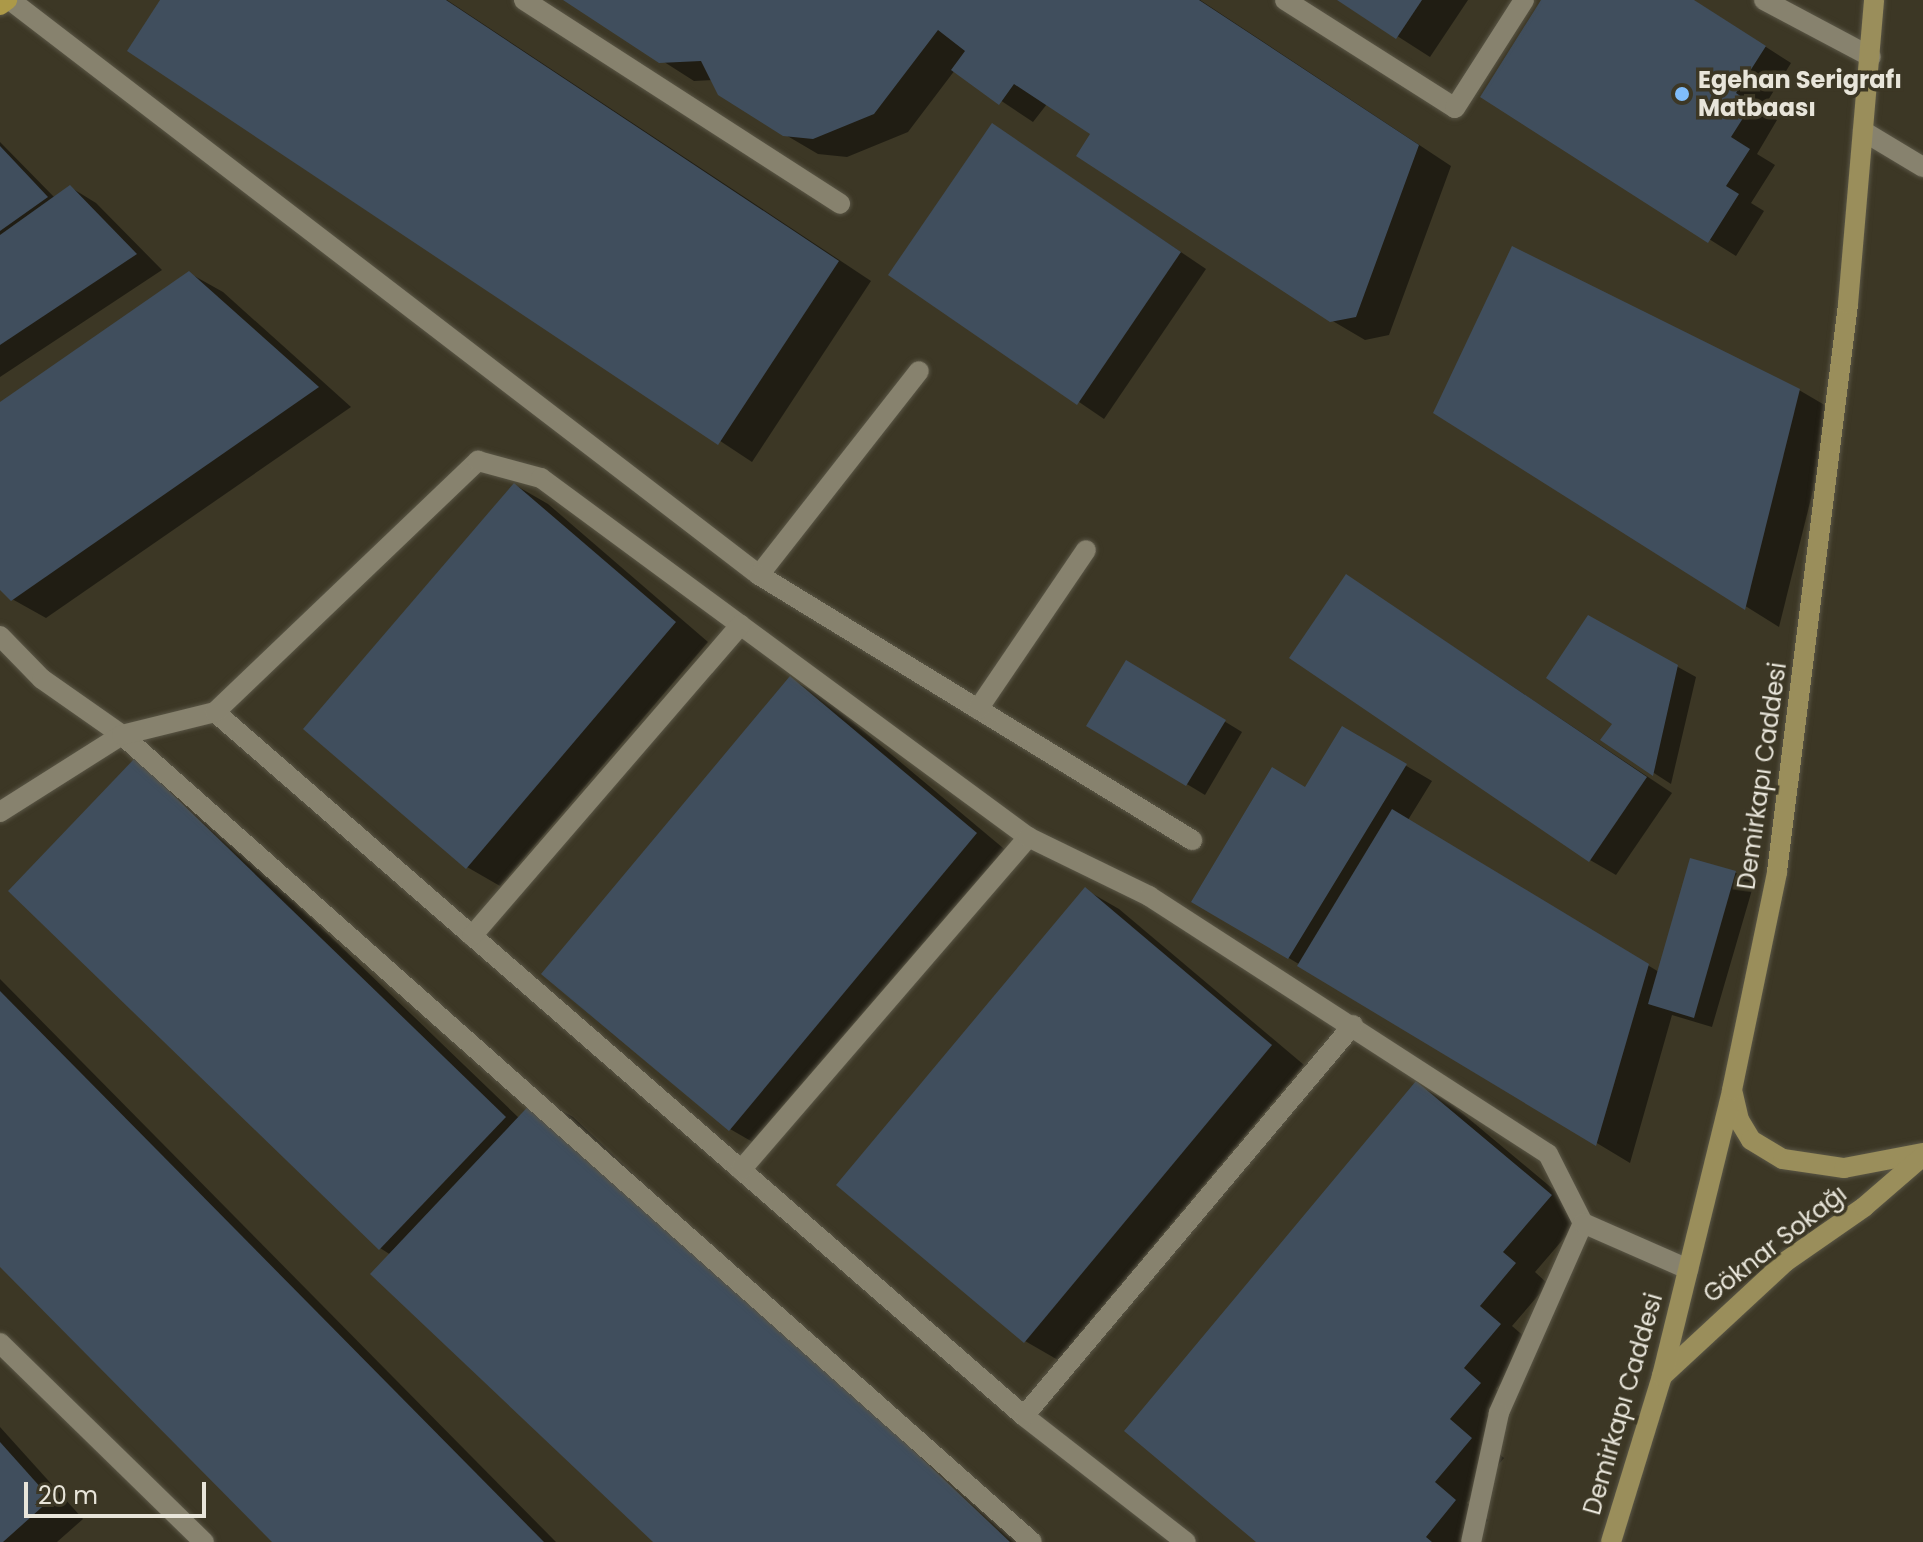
<!DOCTYPE html>
<meta charset="utf-8">
<style>
body{margin:0}
#map{position:relative;width:1923px;height:1542px;overflow:hidden;background:#3c3725;font-family:Poppins,sans-serif}
div>[style]{position:absolute}
.shadow>*{inset:0;background:#0007}
.building>*{inset:0;background:#404e5d}
.roads{filter:drop-shadow(0 0 2px #5a5646) drop-shadow(0 0 2px #5a5646)}
.lane>*{height:20px;margin:-10px;padding:0 10px;transform-origin:10px;border-radius:10px;background:#87826e}
.secondary>*{height:20px;margin:-10px;padding:0 10px;transform-origin:10px;border-radius:10px;background:#9a8e5b}
.primary>*{height:20px;margin:-10px;padding:0 10px;transform-origin:10px;border-radius:10px;background:#ac9948}
.dots>*{width:22px;height:22px;translate:-50% -50%;box-sizing:border-box;border:4px solid #3c3725;border-radius:50%}
span{translate:-50% -50%;white-space:nowrap;text-align:center;line-height:1.15;-webkit-text-stroke:7px #3c3725;paint-order:stroke}
.poi-label{font-size:24px;color:#e8e5da;font-weight:700}
.left{translate:0 -50%;text-align:left}
.street-label{font-size:24px;color:#e8e5da}
.scale{position:absolute;left:24px;top:1482px;width:182px;height:36px;box-sizing:border-box;border:4px solid #e8e5da;border-top:0;padding-left:10px;font-size:24px;line-height:28px;white-space:nowrap;color:#e8e5da;-webkit-text-stroke:6px #3c3725;paint-order:stroke}
</style>
<div id="map">
<div class="shadow">
<div style="clip-path:polygon(163px 0,447px 0,871px 281px,752px 462px,130px 51px)"></div>
<div style="clip-path:polygon(567px 0,1200px 0,1451px 166px,1389px 335px,1365px 340px,1331px 320px,1092px 134px,1047px 104px,1033px 122px,955px 70px,908px 132px,847px 157px,818px 154px,784px 134px,713px 80px,694px 81px)"></div>
<div style="clip-path:polygon(1341px 0,1468px 0,1430px 57px)"></div>
<div style="clip-path:polygon(1544px 0,1693px 0,1791px 63px,1762px 110px,1777px 120px,1757px 154px,1775px 165px,1751px 203px,1764px 211px,1736px 256px,1483px 97px)"></div>
<div style="clip-path:polygon(993px 125px,1206px 269px,1104px 419px,891px 274px)"></div>
<div style="clip-path:polygon(0 142px,55px 198px,70px 187px,96px 203px,162px 270px,0 377px)"></div>
<div style="clip-path:polygon(189px 273px,223px 292px,351px 407px,46px 618px,12px 599px,0 587px,0 404px)"></div>
<div style="clip-path:polygon(1799px 390px,1833px 410px,1779px 627px,1436px 413px)"></div>
<div style="clip-path:polygon(515px 485px,548px 504px,708px 642px,500px 886px,467px 867px)"></div>
<div style="clip-path:polygon(1347px 576px,1672px 793px,1616px 875px,1590px 860px)"></div>
<div style="clip-path:polygon(1588px 617px,1696px 677px,1671px 784px,1603px 740px,1615px 723px)"></div>
<div style="clip-path:polygon(1127px 662px,1242px 732px,1205px 795px,1089px 725px)"></div>
<div style="clip-path:polygon(791px 679px,824px 698px,1009px 853px,763px 1148px,730px 1129px)"></div>
<div style="clip-path:polygon(1342px 728px,1432px 781px,1408px 820px,1659px 972px,1691px 860px,1736px 873px,1754px 883px,1712px 1027px,1672px 1015px,1630px 1163px,1194px 901px,1306px 789px)"></div>
<div style="clip-path:polygon(135px 761px,168px 780px,520px 1119px,539px 1098px,573px 1117px,1021px 1542px,655px 1542px,391px 1255px,380px 1248px)"></div>
<div style="clip-path:polygon(1086px 890px,1119px 909px,1304px 1065px,1058px 1360px,1025px 1341px)"></div>
<div style="clip-path:polygon(0 979px,556px 1542px,275px 1542px,0 1264px)"></div>
<div style="clip-path:polygon(1416px 1084px,1450px 1103px,1584px 1215px,1535px 1272px,1548px 1284px,1512px 1326px,1533px 1344px,1496px 1389px,1513px 1403px,1482px 1439px,1504px 1458px,1467px 1503px,1488px 1520px,1470px 1542px,1259px 1542px)"></div>
<div style="clip-path:polygon(0 1427px,83px 1519px,57px 1542px,0 1542px)"></div>
</div>
<div class="building">
<div style="clip-path:polygon(160px 0,446px 0,839px 261px,718px 445px,127px 51px)"></div>
<div style="clip-path:polygon(563px 0,1199px 0,1419px 145px,1356px 317px,1330px 322px,1076px 156px,1090px 134px,1014px 84px,999px 105px,951px 70px,965px 51px,938px 30px,874px 114px,813px 139px,783px 136px,718px 95px,701px 61px,659px 63px)"></div>
<div style="clip-path:polygon(1337px 0,1422px 0,1396px 39px)"></div>
<div style="clip-path:polygon(1541px 0,1694px 0,1766px 46px,1736px 93px,1752px 104px,1731px 137px,1750px 149px,1726px 186px,1739px 194px,1708px 243px,1480px 97px)"></div>
<div style="clip-path:polygon(992px 123px,1181px 252px,1077px 405px,888px 275px)"></div>
<div style="clip-path:polygon(0 146px,48px 197px,0 231px)"></div>
<div style="clip-path:polygon(70px 185px,137px 254px,0 345px,0 235px)"></div>
<div style="clip-path:polygon(1512px 246px,1800px 389px,1745px 610px,1433px 413px)"></div>
<div style="clip-path:polygon(189px 271px,319px 387px,11px 601px,0 590px,0 402px)"></div>
<div style="clip-path:polygon(514px 483px,676px 622px,466px 869px,303px 729px)"></div>
<div style="clip-path:polygon(1346px 574px,1647px 777px,1589px 862px,1289px 658px)"></div>
<div style="clip-path:polygon(1588px 615px,1678px 665px,1653px 776px,1600px 740px,1612px 724px,1546px 678px)"></div>
<div style="clip-path:polygon(1126px 660px,1226px 720px,1186px 786px,1086px 726px)"></div>
<div style="clip-path:polygon(790px 676px,977px 833px,729px 1131px,541px 974px)"></div>
<div style="clip-path:polygon(1342px 726px,1407px 764px,1288px 959px,1191px 902px,1272px 767px,1305px 787px)"></div>
<div style="clip-path:polygon(135px 758px,506px 1117px,379px 1250px,8px 891px)"></div>
<div style="clip-path:polygon(1392px 809px,1649px 964px,1596px 1146px,1297px 966px)"></div>
<div style="clip-path:polygon(1690px 858px,1736px 871px,1694px 1018px,1648px 1004px)"></div>
<div style="clip-path:polygon(1085px 887px,1272px 1045px,1024px 1343px,836px 1185px)"></div>
<div style="clip-path:polygon(0 991px,544px 1542px,272px 1542px,0 1267px)"></div>
<div style="clip-path:polygon(1416px 1081px,1552px 1195px,1503px 1252px,1516px 1263px,1480px 1306px,1501px 1324px,1464px 1368px,1481px 1383px,1450px 1419px,1472px 1438px,1435px 1482px,1456px 1500px,1426px 1537px,1432px 1542px,1256px 1542px,1124px 1431px)"></div>
<div style="clip-path:polygon(539px 1095px,1010px 1542px,653px 1542px,370px 1274px)"></div>
<div style="clip-path:polygon(0 1442px,51px 1499px,3px 1542px,0 1542px)"></div>
</div>
<div class="roads">
<div class="lane">
<div style="left:10px;top:0;width:944px;rotate:37.51deg"></div>
<div style="left:759px;top:575px;width:259px;rotate:-51.9deg"></div>
<div style="left:524px;top:0;width:376px;rotate:32.8deg"></div>
<div style="left:1285px;top:0;width:201px;rotate:32.4deg"></div>
<div style="left:1455px;top:108px;width:128px;rotate:-57.4deg"></div>
<div style="left:1764px;top:0;width:121px;rotate:28deg"></div>
<div style="left:1863px;top:131px;width:70px;rotate:31deg"></div>
<div style="left:759px;top:575px;width:508px;rotate:31.47deg"></div>
<div style="left:0;top:636px;width:60px;rotate:45.7deg"></div>
<div style="left:42px;top:679px;width:98px;rotate:35deg"></div>
<div style="left:122px;top:735px;width:1216px;rotate:41.57deg"></div>
<div style="left:978px;top:709px;width:192px;rotate:-55.8deg"></div>
<div style="left:215px;top:712px;width:1072px;rotate:41.03deg"></div>
<div style="left:1024px;top:1416px;width:205px;rotate:37.9deg"></div>
<div style="left:0;top:812px;width:144px;rotate:-32.3deg"></div>
<div style="left:122px;top:735px;width:96px;rotate:-13.9deg"></div>
<div style="left:215px;top:712px;width:364px;rotate:-43.7deg"></div>
<div style="left:478px;top:461px;width:65px;rotate:15.1deg"></div>
<div style="left:541px;top:478px;width:605px;rotate:36.4deg"></div>
<div style="left:472px;top:936px;width:411px;rotate:-49.2deg"></div>
<div style="left:741px;top:1170px;width:440px;rotate:-49.2deg"></div>
<div style="left:1028px;top:837px;width:135px;rotate:26deg"></div>
<div style="left:1149px;top:896px;width:475px;rotate:32.9deg"></div>
<div style="left:1548px;top:1154px;width:77px;rotate:63.1deg"></div>
<div style="left:1583px;top:1223px;width:208px;rotate:113.9deg"></div>
<div style="left:1499px;top:1413px;width:132px;rotate:102.2deg"></div>
<div style="left:1583px;top:1223px;width:115px;rotate:23.7deg"></div>
<div style="left:0;top:1343px;width:285px;rotate:44.3deg"></div>
<div style="left:1024px;top:1416px;width:511px;rotate:-49.92deg"></div>
</div>
<div class="secondary">
<div style="left:1733px;top:1094px;width:27px;rotate:77deg"></div>
<div style="left:1739px;top:1120px;width:23px;rotate:59deg"></div>
<div style="left:1751px;top:1140px;width:37px;rotate:31deg"></div>
<div style="left:1783px;top:1159px;width:62px;rotate:8.4deg"></div>
<div style="left:1844px;top:1168px;width:80px;rotate:-10.8deg"></div>
<div style="left:1662px;top:1376px;width:168px;rotate:-42.8deg"></div>
<div style="left:1785px;top:1262px;width:96px;rotate:-34.8deg"></div>
<div style="left:1864px;top:1207px;width:78px;rotate:-40.8deg"></div>
<div style="left:1611px;top:1542px;width:174px;rotate:-72.9deg"></div>
<div style="left:1662px;top:1376px;width:294px;rotate:-76.2deg"></div>
<div style="left:1732px;top:1090px;width:223px;rotate:-78.3deg"></div>
<div style="left:1777px;top:872px;width:572px;rotate:-82.87deg"></div>
<div style="left:1848px;top:304px;width:305px;rotate:-85.1deg"></div>
</div>
<div class="primary">
<div style="left:0;top:5px;width:9px;rotate:-36deg"></div>
</div>
</div>
<div class="dots">
<div style="left:1682px;top:94px;background:#80bdfa"></div>
</div>
<div class="poi-label">
<span class="left" style="left:1698px;top:94px">Egehan Serigrafı<br>Matbaası</span>
</div>
<div class="street-label">
<span style="left:1762px;top:776px;rotate:-82deg">Demirkapı Caddesi</span>
<span style="left:1775px;top:1244px;rotate:-38deg">Göknar Sokağı</span>
<span style="left:1623px;top:1404px;rotate:-74deg">Demirkapı Caddesi</span>
</div>
<div class="scale">20 m</div>
</div>
